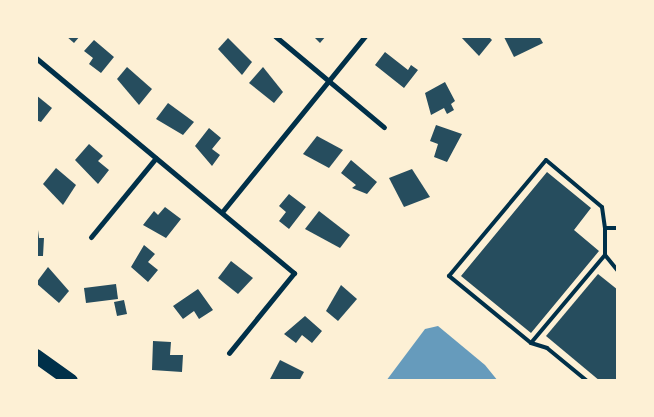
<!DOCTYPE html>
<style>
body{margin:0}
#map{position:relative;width:654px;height:417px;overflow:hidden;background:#fdf0d5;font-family:"Nunito Sans",sans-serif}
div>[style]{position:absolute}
.water>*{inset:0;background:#669bbc}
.building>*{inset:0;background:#264d5e}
.service>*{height:4px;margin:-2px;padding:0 2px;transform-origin:2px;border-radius:2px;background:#003049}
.minor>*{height:5px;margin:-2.5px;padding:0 2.5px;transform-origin:2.5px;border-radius:2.5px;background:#003049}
.motorway>*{height:14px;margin:-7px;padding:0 7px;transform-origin:7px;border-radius:7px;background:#003049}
span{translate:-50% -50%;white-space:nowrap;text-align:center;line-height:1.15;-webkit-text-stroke:5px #fdf0d5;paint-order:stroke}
.frame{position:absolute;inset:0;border:38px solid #fdf0d5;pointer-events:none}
</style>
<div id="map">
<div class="water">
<div style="clip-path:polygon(438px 326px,485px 365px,498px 381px,386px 381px,425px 329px)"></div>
</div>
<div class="building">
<div style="clip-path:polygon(66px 36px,80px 36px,74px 43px)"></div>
<div style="clip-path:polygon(313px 36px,326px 36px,320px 43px)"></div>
<div style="clip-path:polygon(460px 36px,488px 36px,492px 40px,479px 56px)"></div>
<div style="clip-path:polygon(539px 36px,543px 43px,514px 57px,504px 37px)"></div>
<div style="clip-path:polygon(228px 38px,252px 62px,242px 75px,218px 49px)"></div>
<div style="clip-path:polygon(94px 40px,114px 57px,101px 73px,89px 64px,93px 58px,84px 51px)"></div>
<div style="clip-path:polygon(385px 52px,408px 70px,411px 65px,418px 70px,404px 88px,375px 65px)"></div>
<div style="clip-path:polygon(127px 67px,152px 89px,139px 105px,117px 79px)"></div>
<div style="clip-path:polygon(263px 67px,283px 92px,274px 103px,249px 83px)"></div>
<div style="clip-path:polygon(445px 82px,455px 101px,451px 104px,454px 110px,447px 114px,444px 108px,431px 115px,425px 93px)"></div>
<div style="clip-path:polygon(36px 95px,52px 108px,41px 122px,36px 120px)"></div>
<div style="clip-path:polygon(168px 103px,194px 122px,183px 135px,156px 119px)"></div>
<div style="clip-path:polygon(436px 125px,462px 134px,447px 162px,434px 157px,438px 144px,430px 141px)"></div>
<div style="clip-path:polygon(209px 128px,221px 138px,212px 149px,220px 155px,212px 166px,195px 146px)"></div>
<div style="clip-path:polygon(317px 136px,343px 150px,329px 168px,303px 154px)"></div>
<div style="clip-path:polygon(89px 144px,103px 156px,98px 161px,109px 170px,98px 184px,75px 160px)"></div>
<div style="clip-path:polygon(351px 160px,377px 182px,367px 194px,352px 188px,356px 185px,341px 173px)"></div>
<div style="clip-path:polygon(56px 168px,76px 185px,63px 205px,43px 184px)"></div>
<div style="clip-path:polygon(412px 169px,430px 197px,404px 207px,389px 178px)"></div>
<div style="clip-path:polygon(547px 172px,591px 208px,574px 230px,599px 251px,531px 333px,461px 276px)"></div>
<div style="clip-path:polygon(289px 194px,306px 207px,289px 229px,279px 221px,286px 212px,279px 206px)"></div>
<div style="clip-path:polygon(165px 207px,181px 219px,166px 238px,143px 225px,154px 211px,158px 215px)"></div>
<div style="clip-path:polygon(319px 211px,350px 235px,340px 248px,305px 229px)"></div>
<div style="clip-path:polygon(36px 214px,39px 238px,44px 238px,43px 256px,36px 256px)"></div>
<div style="clip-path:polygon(144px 245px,155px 254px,148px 262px,158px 270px,148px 282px,131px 267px)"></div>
<div style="clip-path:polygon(231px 261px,253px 278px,238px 294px,218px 278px)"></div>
<div style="clip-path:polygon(48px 267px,69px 291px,59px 303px,36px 283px)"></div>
<div style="clip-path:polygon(598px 274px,618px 290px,618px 381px,600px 381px,546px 336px)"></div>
<div style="clip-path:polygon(116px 284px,118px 299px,86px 303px,84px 288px)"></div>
<div style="clip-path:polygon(341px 285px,357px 299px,338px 321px,326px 311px)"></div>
<div style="clip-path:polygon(198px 289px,213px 310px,199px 319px,194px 311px,183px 319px,173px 306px)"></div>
<div style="clip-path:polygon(124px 300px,127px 314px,117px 316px,114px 302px)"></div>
<div style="clip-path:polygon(305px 316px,322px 331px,312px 343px,302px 335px,296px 343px,284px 334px)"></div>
<div style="clip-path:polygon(153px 341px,171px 342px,170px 355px,183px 355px,182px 372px,152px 370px)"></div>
<div style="clip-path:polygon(280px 360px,304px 372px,299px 381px,269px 381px)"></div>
</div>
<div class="service">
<div style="left:605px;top:228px;width:27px;rotate:90deg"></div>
<div style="left:605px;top:255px;width:21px;rotate:51deg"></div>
<div style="left:605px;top:255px;width:115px;rotate:130.1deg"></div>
<div style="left:531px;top:343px;width:106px;rotate:-140.7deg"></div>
<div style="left:449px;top:276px;width:151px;rotate:-50.1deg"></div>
<div style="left:546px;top:160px;width:73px;rotate:40deg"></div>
<div style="left:602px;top:207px;width:21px;rotate:82deg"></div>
<div style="left:605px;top:228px;width:13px"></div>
<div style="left:531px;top:343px;width:17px;rotate:17deg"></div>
<div style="left:547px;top:348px;width:52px;rotate:39.5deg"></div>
</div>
<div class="minor">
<div style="left:275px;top:36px;width:142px;rotate:39.9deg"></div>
<div style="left:36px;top:58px;width:336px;rotate:39.8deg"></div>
<div style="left:294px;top:273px;width:103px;rotate:129.1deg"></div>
<div style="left:222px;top:212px;width:227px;rotate:-50.9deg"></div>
<div style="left:91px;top:237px;width:102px;rotate:-50.6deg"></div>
</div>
<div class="motorway">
<div style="left:36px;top:356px;width:43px;rotate:35.5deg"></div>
</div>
<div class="frame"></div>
</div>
